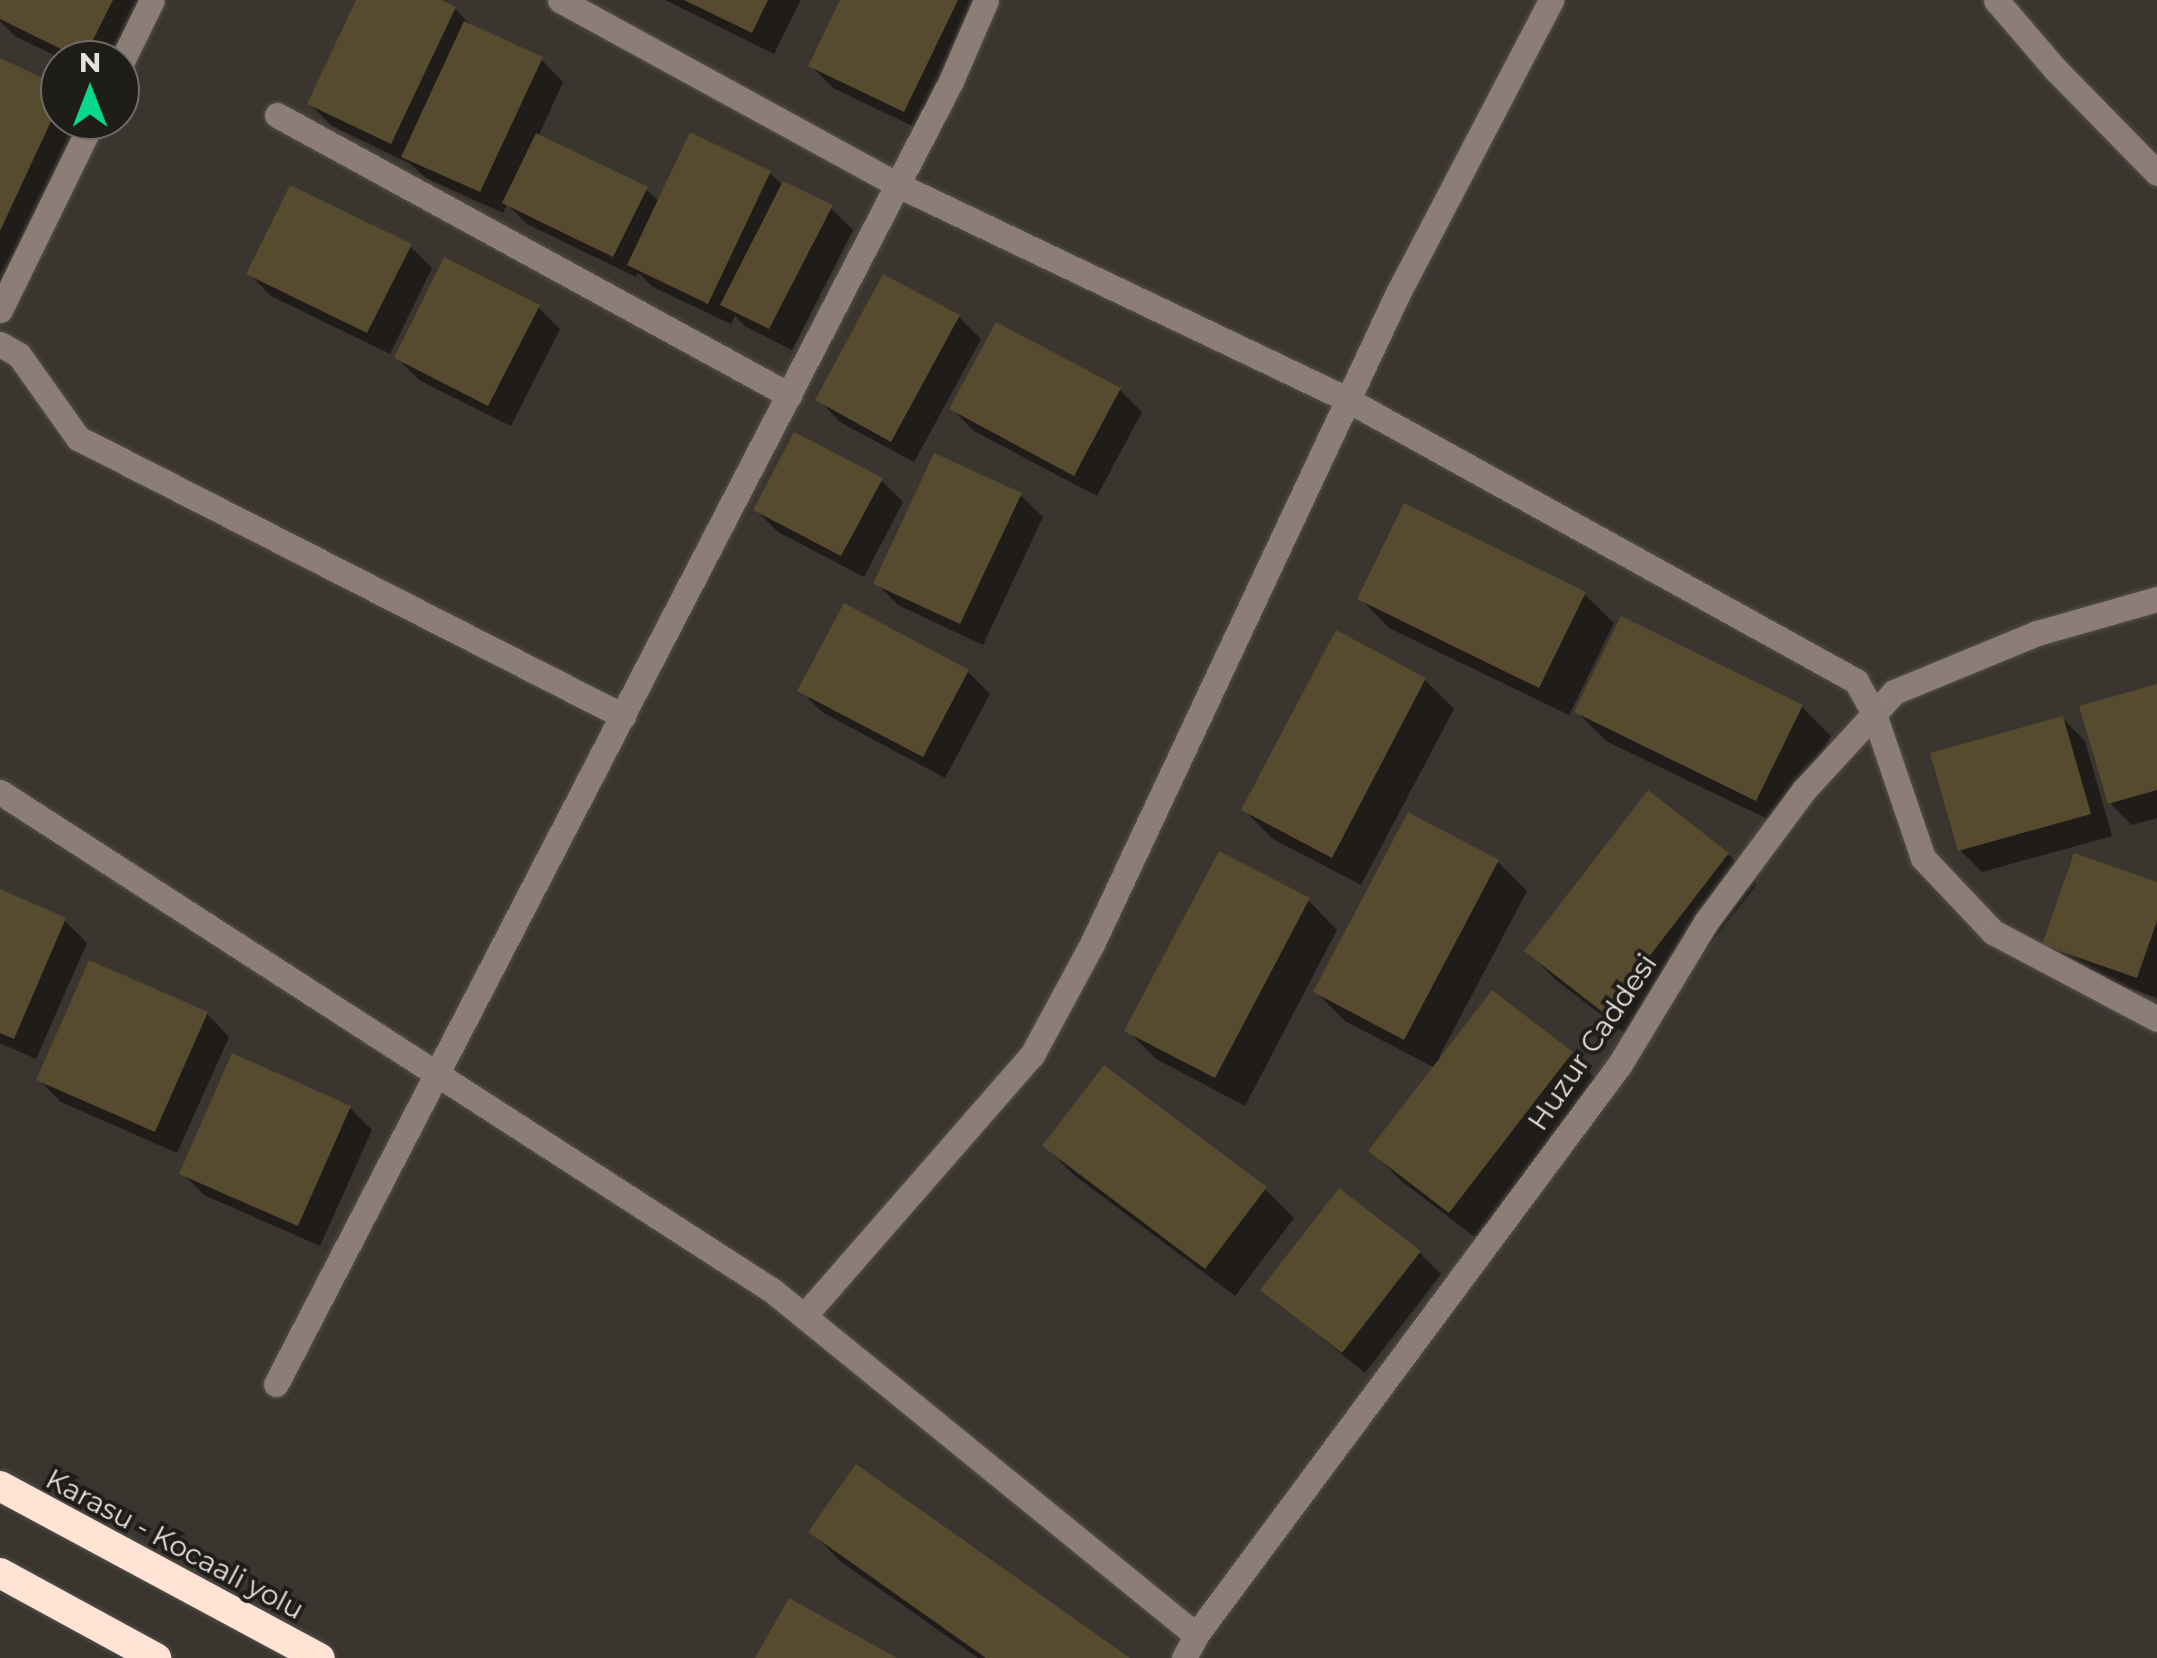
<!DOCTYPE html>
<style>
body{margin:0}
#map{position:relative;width:2157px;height:1658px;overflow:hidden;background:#3a352f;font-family:Montserrat,sans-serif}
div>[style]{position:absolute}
.shadow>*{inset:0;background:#0007}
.building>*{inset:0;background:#564a2f}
.roads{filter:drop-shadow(0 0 2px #55514b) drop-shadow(0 0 2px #55514b)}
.minor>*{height:25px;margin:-12.5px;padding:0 12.5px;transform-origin:12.5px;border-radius:12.5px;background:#8c7e77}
.highway>*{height:30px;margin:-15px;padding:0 15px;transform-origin:15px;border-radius:15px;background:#ffe4d6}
span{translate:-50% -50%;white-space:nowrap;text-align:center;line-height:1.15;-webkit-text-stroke:8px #1f1d1a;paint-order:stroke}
.street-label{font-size:28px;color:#e5e1de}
.north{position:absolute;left:40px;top:40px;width:100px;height:100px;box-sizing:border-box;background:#1f1d1a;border:2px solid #6e6b68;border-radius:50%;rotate:0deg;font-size:28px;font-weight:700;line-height:40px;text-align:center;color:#e5e1de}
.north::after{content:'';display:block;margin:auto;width:35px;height:45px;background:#07d98b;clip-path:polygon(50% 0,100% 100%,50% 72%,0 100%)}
</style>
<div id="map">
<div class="shadow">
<div style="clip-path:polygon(0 0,146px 0,115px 60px,64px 60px,15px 36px,0 21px)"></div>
<div style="clip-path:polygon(359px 0,435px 0,455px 9px,474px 28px,541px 59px,563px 82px,538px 137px,646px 189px,660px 203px,770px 173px,783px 186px,831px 208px,853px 230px,792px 350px,745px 326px,735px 316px,731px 324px,653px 287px,638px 273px,636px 277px,527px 224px,507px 204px,503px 213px,426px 178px,411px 164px,332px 126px,310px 104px)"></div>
<div style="clip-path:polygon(665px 0,801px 0,774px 54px)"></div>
<div style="clip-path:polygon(843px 0,990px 0,927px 133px,833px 88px,811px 66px)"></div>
<div style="clip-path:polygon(0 61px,60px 88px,60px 120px,94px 120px,0 299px)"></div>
<div style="clip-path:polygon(410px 246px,432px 268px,390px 354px,271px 296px,249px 273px)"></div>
<div style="clip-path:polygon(538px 307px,560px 329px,511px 426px,419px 380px,397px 358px)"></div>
<div style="clip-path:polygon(959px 317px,981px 339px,914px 462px,840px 422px,818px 399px)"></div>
<div style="clip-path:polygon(997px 325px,1120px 390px,1142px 412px,1097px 496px,974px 431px,952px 409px)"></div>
<div style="clip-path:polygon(881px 480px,903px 502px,864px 577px,778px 532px,756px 510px)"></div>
<div style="clip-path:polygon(1020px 495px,1043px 517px,983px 645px,898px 605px,876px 583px)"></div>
<div style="clip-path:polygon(1584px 594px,1614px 623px,1569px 715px,1389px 628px,1360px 598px)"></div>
<div style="clip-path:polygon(968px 672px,990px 694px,945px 778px,822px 712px,800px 690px)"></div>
<div style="clip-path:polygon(1425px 680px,1454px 709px,1361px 885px,1273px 839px,1244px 810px)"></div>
<div style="clip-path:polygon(2157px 686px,2157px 818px,2132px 825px,2110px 803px)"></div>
<div style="clip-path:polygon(1802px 707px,1831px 736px,1786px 828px,1606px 741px,1577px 712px)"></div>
<div style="clip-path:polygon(2062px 718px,2085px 741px,2112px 836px,1982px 872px,1960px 850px)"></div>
<div style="clip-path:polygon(1728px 854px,1757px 884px,1635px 1041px,1556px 980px,1527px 951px)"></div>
<div style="clip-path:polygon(1498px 862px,1527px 891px,1439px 1057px,1571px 1054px,1600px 1083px,1480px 1241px,1400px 1180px,1371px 1150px,1435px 1068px,1345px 1021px,1316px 992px)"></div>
<div style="clip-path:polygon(2157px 885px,2157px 998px,2067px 966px,2045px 944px)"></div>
<div style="clip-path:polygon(0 892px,65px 921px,87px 943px,36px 1059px,0 1043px)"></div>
<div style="clip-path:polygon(1308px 900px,1337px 930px,1245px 1106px,1156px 1059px,1127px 1030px)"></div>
<div style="clip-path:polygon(207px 1014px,229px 1037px,177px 1153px,61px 1102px,39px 1080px)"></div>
<div style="clip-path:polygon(350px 1108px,372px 1130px,320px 1246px,204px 1195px,182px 1173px)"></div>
<div style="clip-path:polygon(1045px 1146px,1265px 1189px,1294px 1218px,1235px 1296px,1074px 1175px)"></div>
<div style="clip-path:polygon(1419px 1252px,1441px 1274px,1365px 1373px,1263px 1290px)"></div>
<div style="clip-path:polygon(811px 1531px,1126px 1658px,978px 1658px,840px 1561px)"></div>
</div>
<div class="building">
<div style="clip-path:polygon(0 0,113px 0,83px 60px,0 19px)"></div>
<div style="clip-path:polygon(356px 0,441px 0,456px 7px,391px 144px,307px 104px)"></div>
<div style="clip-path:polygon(684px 0,768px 0,752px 33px)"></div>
<div style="clip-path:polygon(840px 0,958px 0,904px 112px,808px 66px)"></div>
<div style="clip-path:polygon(464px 21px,543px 57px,480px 192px,401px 157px)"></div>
<div style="clip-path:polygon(0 58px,60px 86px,60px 102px,0 231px)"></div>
<div style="clip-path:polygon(690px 132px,771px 171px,708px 304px,627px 265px)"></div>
<div style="clip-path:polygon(536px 133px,648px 187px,613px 257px,502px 203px)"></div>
<div style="clip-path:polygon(783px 181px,833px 205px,769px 329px,720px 305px)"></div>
<div style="clip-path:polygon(290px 185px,412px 244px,367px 333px,246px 274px)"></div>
<div style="clip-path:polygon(444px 257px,540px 305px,488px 406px,394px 358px)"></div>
<div style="clip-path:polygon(883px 274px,960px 315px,891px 442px,815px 400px)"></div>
<div style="clip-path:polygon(996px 322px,1121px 388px,1074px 476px,949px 409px)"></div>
<div style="clip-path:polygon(794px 432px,883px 478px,841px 556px,753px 510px)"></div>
<div style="clip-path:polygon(934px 453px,1022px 493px,960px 624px,873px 584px)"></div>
<div style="clip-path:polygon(1404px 503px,1586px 592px,1539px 688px,1357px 599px)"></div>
<div style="clip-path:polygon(844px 603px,969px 670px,923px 757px,797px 691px)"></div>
<div style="clip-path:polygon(1621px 616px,1803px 705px,1756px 801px,1574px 712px)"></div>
<div style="clip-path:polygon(1336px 630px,1426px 678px,1332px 858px,1241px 810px)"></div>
<div style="clip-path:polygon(2157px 684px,2157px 790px,2108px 804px,2079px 706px)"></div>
<div style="clip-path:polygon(2063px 716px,2091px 814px,1958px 851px,1930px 753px)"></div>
<div style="clip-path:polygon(1648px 790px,1729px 853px,1605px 1014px,1524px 951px)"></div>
<div style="clip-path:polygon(1408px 812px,1499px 860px,1404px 1040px,1313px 992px)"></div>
<div style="clip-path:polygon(1219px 851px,1310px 898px,1215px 1078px,1124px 1031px)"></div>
<div style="clip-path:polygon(2074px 853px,2157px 882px,2157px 921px,2137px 978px,2042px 945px)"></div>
<div style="clip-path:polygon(0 889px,66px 918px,14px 1039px,0 1033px)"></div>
<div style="clip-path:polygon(89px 960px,208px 1012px,155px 1132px,36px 1080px)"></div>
<div style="clip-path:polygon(1492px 990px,1573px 1052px,1449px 1213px,1368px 1151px)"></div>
<div style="clip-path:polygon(232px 1053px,351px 1106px,298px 1226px,179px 1174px)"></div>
<div style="clip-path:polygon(1104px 1065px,1267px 1187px,1205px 1269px,1042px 1146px)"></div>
<div style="clip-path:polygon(1339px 1188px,1421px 1251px,1342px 1353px,1260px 1290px)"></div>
<div style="clip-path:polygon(856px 1464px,1130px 1658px,986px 1658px,808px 1532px)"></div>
<div style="clip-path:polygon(789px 1598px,897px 1658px,755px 1658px)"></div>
</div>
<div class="roads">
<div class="minor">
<div style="left:560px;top:0;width:385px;rotate:28.7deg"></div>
<div style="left:898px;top:185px;width:499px;rotate:25.5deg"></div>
<div style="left:1348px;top:400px;width:581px;rotate:28.95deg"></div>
<div style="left:1856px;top:681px;width:38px;rotate:61deg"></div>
<div style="left:1874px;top:714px;width:152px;rotate:71.2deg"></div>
<div style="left:1923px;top:858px;width:102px;rotate:46.6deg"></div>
<div style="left:1993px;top:932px;width:186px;rotate:27.9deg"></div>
<div style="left:1996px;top:0;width:92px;rotate:49.4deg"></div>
<div style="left:2056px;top:70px;width:144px;rotate:45.6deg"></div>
<div style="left:120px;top:65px;width:72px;rotate:-63.8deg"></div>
<div style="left:277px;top:115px;width:584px;rotate:28.67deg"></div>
<div style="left:0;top:310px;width:212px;rotate:-63.9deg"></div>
<div style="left:0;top:344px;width:22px;rotate:30deg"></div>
<div style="left:19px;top:355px;width:102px;rotate:54.6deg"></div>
<div style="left:78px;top:438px;width:612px;rotate:27.03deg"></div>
<div style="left:0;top:792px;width:920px;rotate:32.84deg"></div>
<div style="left:773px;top:1291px;width:545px;rotate:39.12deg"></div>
<div style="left:804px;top:1316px;width:347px;rotate:-48.9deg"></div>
<div style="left:1032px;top:1055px;width:128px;rotate:-61.6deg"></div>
<div style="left:1093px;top:942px;width:715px;rotate:-64.83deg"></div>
<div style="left:1397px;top:295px;width:333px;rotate:-62.4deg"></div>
<div style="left:276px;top:1384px;width:1467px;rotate:-62.61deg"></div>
<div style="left:951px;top:81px;width:88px;rotate:-66.6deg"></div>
<div style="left:1184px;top:1658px;width:26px;rotate:-62deg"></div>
<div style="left:1196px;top:1635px;width:711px;rotate:-53.4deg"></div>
<div style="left:1620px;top:1064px;width:166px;rotate:-58.8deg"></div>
<div style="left:1706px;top:922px;width:164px;rotate:-53.4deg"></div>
<div style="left:1804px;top:790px;width:133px;rotate:-47.4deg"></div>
<div style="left:1894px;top:692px;width:155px;rotate:-22.4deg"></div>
<div style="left:2037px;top:633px;width:125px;rotate:-15.8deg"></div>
</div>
<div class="highway">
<div style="left:0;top:1486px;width:363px;rotate:28.3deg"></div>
<div style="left:0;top:1573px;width:178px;rotate:28.6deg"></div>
</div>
</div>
<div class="street-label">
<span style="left:1592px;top:1042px;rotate:-56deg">Huzur Caddesi</span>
<span style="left:175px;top:1544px;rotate:28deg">Karasu - Kocaali yolu</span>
</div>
<div class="north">N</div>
</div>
